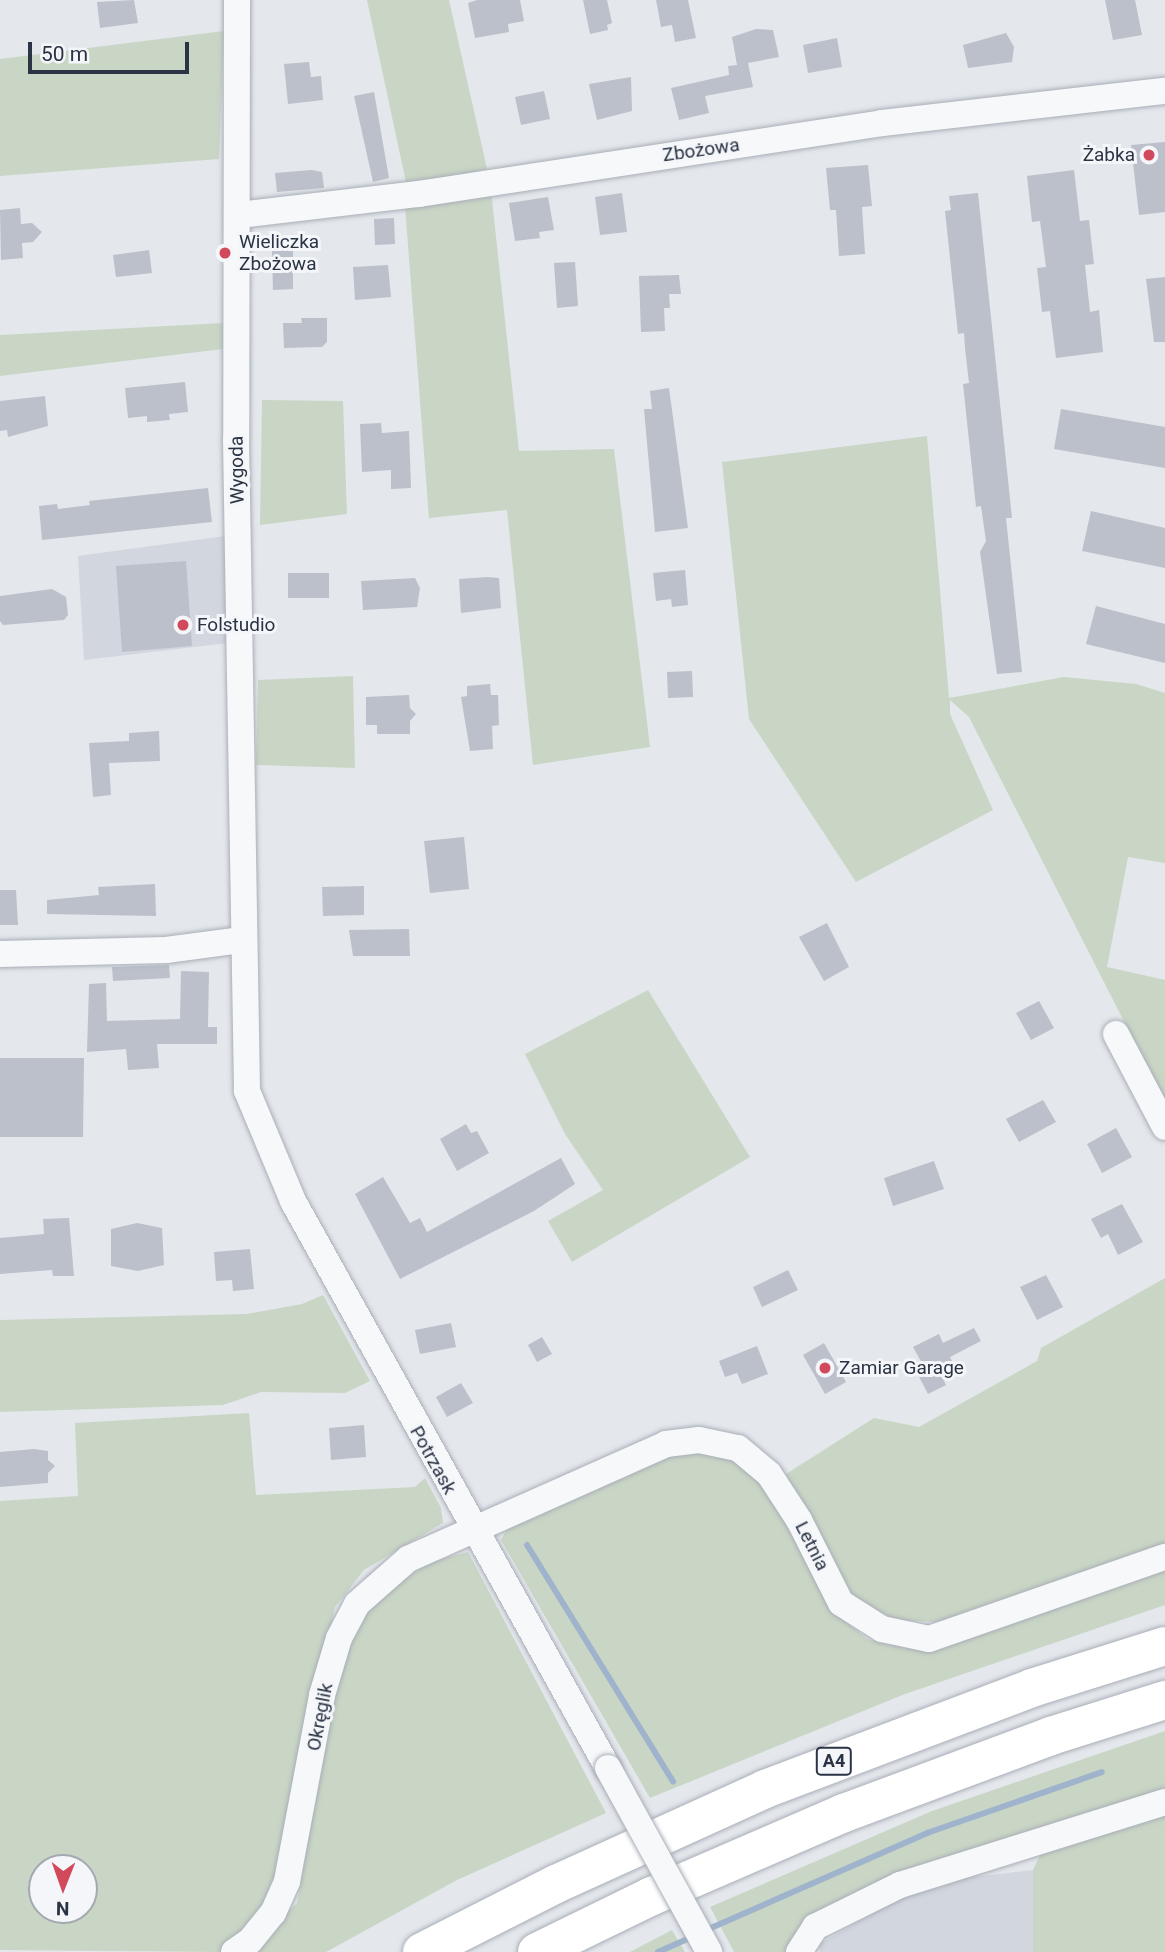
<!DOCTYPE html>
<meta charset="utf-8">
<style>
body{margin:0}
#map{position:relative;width:1165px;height:1952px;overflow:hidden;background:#e4e7ec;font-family:Roboto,sans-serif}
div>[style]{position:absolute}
.built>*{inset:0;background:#d2d6de}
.green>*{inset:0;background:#c9d6c5}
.stream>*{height:6px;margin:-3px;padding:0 3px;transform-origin:3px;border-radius:3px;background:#9fb4cc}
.building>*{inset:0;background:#bbc0ca}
.roads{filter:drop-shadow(0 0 2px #a9aeb7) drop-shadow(0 0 2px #a9aeb7)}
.minor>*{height:26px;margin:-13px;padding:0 13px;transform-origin:13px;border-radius:13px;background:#f7f8fa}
.highway>*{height:38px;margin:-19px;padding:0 19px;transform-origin:19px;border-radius:19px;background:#fff}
.bridges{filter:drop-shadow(0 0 2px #a9aeb7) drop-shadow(0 0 2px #a9aeb7)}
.minor-bridge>*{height:26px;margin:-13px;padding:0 13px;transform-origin:13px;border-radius:13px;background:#f7f8fa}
.dots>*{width:19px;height:19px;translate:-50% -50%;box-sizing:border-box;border:4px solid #f4f6f9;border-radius:50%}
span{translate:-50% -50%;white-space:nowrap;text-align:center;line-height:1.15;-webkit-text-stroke:6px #f4f6f9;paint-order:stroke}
.shield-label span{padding:2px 5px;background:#f4f6f9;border:2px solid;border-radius:5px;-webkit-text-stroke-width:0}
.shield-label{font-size:18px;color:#2b3445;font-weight:700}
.street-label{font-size:19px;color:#2b3445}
.poi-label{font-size:19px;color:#2b3445}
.right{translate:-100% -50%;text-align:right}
.left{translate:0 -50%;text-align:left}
.north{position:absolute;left:28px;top:1854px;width:70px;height:70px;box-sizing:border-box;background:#f4f6f9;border:2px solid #a4a8b1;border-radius:50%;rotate:181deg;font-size:19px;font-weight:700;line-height:28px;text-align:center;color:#2b3445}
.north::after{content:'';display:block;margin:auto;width:24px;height:32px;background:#d1495b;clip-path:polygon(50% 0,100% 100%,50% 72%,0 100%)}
.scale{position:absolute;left:28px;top:42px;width:161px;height:32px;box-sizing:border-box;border:4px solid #2b3445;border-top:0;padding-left:9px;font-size:21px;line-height:24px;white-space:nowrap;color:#2b3445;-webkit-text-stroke:5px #f4f6f9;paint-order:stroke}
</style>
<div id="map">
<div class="built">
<div style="clip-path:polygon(225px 536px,228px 643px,84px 660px,78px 556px)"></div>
<div style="clip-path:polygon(1033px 1870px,1033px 1952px,820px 1952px,819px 1944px,907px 1894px,964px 1878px)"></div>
</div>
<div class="green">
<div style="clip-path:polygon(367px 0,449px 0,487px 169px,407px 187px)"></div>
<div style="clip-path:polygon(224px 31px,219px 159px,0 176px,0 59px)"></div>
<div style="clip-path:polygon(491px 190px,519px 451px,614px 449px,650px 747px,533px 765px,507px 510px,429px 518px,405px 206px)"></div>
<div style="clip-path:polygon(223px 323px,223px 349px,0 376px,0 335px)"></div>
<div style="clip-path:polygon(262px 400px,343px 401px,347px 514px,260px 525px)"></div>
<div style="clip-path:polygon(927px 436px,949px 698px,1064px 677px,1136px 684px,1165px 693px,1165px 863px,1128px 857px,1107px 967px,1165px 980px,1165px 1102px,969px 717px,950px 700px,950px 714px,993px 810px,856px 882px,749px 719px,722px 462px)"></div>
<div style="clip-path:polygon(353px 676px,355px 768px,256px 765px,258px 680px)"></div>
<div style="clip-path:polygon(648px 990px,750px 1157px,572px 1262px,548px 1221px,603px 1190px,565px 1134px,525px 1054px)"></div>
<div style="clip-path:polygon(1165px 1278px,1165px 1548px,970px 1616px,937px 1622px,897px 1620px,861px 1604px,841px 1585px,786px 1474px,874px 1418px,919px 1427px,1037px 1361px,1041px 1348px)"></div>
<div style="clip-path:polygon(323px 1295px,370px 1381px,345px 1393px,261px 1392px,223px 1405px,0 1412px,0 1320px,247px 1314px,302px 1304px)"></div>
<div style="clip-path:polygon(evenodd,249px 1413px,256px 1495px,415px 1487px,425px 1478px,441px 1508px,443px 1523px,364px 1570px,335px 1607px,270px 1907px,223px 1952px,0 1950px,0 1501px,78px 1496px,75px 1423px,249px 1413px,42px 1868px,84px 1868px,84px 1910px,42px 1910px,42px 1868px)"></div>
<div style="clip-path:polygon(670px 1451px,719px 1452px,758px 1475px,838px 1615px,867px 1639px,891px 1645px,925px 1644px,1165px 1568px,1165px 1605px,905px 1694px,650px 1798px,501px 1540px,512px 1520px)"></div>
<div style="clip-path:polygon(468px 1552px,606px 1813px,457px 1880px,326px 1952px,248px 1952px,297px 1903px,336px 1688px,352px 1626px,380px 1595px,430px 1562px)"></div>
<div style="clip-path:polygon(1165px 1731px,1165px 1796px,796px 1933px,787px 1952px,734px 1952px,710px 1907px,932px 1811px)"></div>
<div style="clip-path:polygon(1165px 1812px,1165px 1952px,1033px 1952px,1033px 1870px,1042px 1851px)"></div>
<div style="clip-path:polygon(672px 1930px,685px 1952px,630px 1952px)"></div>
</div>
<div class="stream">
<div style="left:527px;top:1545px;width:278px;rotate:58.3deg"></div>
<div style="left:704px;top:1931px;width:244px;rotate:-23.7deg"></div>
<div style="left:927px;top:1833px;width:185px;rotate:-19.2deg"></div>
<div style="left:658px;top:1952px;width:39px;rotate:-24deg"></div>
</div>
<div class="building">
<div style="clip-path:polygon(134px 0,138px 23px,100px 28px,97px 2px)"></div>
<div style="clip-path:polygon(477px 0,520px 0,524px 21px,508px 24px,509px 32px,475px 38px,468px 3px)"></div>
<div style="clip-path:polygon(583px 0,607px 0,612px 23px,607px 25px,608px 30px,590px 34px)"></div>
<div style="clip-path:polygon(656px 0,688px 0,696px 38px,675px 42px,672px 25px,661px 27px)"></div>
<div style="clip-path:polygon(1105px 0,1135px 0,1142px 35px,1113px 40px)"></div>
<div style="clip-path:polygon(756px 29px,773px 30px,779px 57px,748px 63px,753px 87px,705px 96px,709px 113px,679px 120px,671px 88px,729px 75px,728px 66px,737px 65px,732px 37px)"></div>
<div style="clip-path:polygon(1006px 33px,1014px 47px,1012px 62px,968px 68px,963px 45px)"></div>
<div style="clip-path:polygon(837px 38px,842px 67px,808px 73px,803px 45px)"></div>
<div style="clip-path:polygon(309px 62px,311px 77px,321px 76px,323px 100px,288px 104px,284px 64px)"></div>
<div style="clip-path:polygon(631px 77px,632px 111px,597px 120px,589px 84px)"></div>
<div style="clip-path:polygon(544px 91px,550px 119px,521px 125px,515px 97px)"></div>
<div style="clip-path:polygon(374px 92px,389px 178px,373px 182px,354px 96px)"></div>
<div style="clip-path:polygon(1165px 142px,1165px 212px,1139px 215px,1131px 145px)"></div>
<div style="clip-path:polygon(868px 165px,872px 206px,862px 207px,865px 254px,839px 256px,836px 210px,830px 210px,826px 168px)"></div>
<div style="clip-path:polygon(312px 170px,322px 172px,324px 188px,277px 192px,275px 173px)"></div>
<div style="clip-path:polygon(1074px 170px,1080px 221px,1089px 220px,1094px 264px,1085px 265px,1090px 312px,1099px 310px,1103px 352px,1056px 358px,1050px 311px,1042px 312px,1037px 268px,1046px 267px,1040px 221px,1032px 222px,1027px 176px)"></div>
<div style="clip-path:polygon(622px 193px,627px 232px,600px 235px,595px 197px)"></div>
<div style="clip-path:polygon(978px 193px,1012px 518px,1006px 518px,1022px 672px,997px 674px,980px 552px,986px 541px,981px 506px,976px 507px,963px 384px,969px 383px,965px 348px,964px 333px,958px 334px,945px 211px,951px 210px,949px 196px)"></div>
<div style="clip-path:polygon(548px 197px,554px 230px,539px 232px,540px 238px,515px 241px,509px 203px)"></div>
<div style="clip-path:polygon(20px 208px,21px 224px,32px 223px,42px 232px,33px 242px,22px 243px,23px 258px,1px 260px,0 210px)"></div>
<div style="clip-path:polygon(394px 218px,395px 244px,375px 245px,374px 219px)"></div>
<div style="clip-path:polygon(293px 249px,293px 289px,273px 290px,272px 250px)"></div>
<div style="clip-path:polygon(149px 250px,152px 273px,116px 277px,113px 255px)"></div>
<div style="clip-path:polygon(575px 262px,578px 306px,557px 308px,554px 263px)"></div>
<div style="clip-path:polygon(388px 265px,391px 297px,355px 300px,353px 267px)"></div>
<div style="clip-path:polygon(679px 275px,681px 294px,669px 294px,670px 308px,664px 308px,665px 331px,641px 332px,639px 276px)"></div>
<div style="clip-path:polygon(1165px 277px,1165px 342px,1154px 342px,1146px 279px)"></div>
<div style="clip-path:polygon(301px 318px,327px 318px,327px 342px,322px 347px,284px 348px,283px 323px,302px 323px)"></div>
<div style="clip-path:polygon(185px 382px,188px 412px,169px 414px,170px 420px,159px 421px,147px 422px,147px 416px,128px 418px,125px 388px)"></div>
<div style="clip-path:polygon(669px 388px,688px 528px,655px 532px,644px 409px,652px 409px,650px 391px)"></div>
<div style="clip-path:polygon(45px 396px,48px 426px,8px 437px,7px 430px,0 431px,0 401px)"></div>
<div style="clip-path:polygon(1061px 409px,1165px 427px,1165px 468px,1054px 449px)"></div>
<div style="clip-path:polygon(381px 423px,382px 433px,409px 431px,411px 488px,391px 489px,391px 470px,362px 472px,360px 424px)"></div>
<div style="clip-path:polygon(208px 488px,212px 522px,42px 540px,39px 506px,57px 504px,58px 509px,90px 505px,89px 501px)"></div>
<div style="clip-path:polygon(1091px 511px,1165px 528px,1165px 568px,1082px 551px)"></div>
<div style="clip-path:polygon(186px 561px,192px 646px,122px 652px,116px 566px)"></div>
<div style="clip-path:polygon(685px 570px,688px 605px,672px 607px,671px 599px,656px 601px,653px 573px)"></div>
<div style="clip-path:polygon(288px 573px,329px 573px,329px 598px,288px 598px)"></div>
<div style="clip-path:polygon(487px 577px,499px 578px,501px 608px,461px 613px,459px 579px)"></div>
<div style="clip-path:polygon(415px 578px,420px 588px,417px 607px,363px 610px,361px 581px)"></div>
<div style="clip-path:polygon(52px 589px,66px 597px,68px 615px,64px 620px,3px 625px,0 621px,0 596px)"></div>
<div style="clip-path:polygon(1096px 606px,1165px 624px,1165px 663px,1086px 644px)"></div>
<div style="clip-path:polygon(692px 671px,693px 697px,668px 698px,667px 672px)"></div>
<div style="clip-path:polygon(490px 684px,491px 695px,498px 695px,499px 725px,492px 726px,493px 749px,470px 751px,461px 697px,467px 696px,467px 686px)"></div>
<div style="clip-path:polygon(409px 695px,410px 708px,416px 714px,410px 721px,410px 734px,377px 734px,377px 725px,366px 725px,366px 697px)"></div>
<div style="clip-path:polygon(159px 731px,160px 761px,109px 763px,111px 795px,93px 797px,89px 743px,129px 741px,129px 733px)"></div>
<div style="clip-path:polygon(464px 837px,469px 889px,430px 893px,424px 841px)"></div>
<div style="clip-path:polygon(155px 884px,156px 916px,47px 914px,47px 900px,99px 895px,98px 887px)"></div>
<div style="clip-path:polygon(364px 886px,364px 915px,323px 916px,322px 887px)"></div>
<div style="clip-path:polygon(0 890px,16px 890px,18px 925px,0 925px)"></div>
<div style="clip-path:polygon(827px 923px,849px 967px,824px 981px,799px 937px)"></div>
<div style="clip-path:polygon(409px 929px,410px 956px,353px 956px,349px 930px)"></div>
<div style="clip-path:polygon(169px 965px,170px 978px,113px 981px,112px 967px)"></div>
<div style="clip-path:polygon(181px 971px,209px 972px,208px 1027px,217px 1027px,217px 1044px,157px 1044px,159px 1068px,128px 1070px,126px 1049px,87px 1052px,89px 984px,106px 983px,107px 1021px,180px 1019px)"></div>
<div style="clip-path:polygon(1039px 1001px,1054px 1028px,1031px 1040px,1016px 1013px)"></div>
<div style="clip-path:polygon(0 1058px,84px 1058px,83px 1137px,0 1137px)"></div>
<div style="clip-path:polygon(1043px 1100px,1056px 1122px,1019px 1142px,1006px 1119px)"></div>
<div style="clip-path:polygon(466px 1124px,471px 1133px,477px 1131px,489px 1153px,457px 1171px,440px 1139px)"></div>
<div style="clip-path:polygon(1116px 1128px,1132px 1157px,1102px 1173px,1087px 1144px)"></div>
<div style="clip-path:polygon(561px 1158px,575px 1184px,534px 1211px,400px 1279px,355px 1194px,383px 1177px,410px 1223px,420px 1218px,427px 1232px)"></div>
<div style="clip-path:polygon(934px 1161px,944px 1189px,893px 1206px,884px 1178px)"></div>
<div style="clip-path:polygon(1122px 1204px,1143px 1242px,1118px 1255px,1108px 1234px,1101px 1238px,1091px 1219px)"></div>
<div style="clip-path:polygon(69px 1218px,74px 1276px,53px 1276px,52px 1270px,0 1274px,0 1238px,44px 1234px,43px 1219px)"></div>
<div style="clip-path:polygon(137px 1223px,162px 1228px,164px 1265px,138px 1271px,111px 1266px,111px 1229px)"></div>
<div style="clip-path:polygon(250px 1249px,254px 1289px,233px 1291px,232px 1280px,216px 1281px,214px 1252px)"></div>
<div style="clip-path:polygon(788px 1270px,798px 1290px,762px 1307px,753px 1287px)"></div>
<div style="clip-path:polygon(1046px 1275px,1063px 1307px,1037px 1320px,1020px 1287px)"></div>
<div style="clip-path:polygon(451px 1323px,456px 1347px,420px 1354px,415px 1330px)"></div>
<div style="clip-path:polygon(974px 1328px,981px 1341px,950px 1357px,956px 1369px,942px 1377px,946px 1385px,928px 1394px,916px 1371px,924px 1367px,913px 1347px,939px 1334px,943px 1343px)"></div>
<div style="clip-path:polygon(542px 1337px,552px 1354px,537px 1362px,528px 1345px)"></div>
<div style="clip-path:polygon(824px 1343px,846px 1382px,825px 1394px,803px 1355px)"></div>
<div style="clip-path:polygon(757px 1346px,768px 1374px,742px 1384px,737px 1373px,725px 1377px,719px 1361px)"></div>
<div style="clip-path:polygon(461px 1383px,473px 1403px,447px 1417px,436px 1397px)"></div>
<div style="clip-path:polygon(364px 1425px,366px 1457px,331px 1460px,329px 1428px)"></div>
<div style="clip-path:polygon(34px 1449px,48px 1451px,48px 1460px,55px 1466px,48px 1473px,48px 1483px,0 1487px,0 1452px)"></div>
</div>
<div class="roads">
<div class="minor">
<div style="left:237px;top:0;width:440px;rotate:90.1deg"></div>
<div style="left:236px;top:440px;width:651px;rotate:89.03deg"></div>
<div style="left:247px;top:1091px;width:119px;rotate:67.3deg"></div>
<div style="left:293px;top:1201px;width:649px;rotate:60.95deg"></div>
<div style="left:239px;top:215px;width:181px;rotate:-6.7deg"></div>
<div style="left:419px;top:194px;width:468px;rotate:-8.7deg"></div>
<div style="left:882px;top:123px;width:285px;rotate:-6.5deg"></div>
<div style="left:0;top:954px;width:166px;rotate:-1.4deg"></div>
<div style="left:166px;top:950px;width:77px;rotate:-7.5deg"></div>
<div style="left:1116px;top:1034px;width:105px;rotate:62.2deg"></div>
<div style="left:234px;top:1952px;width:19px;rotate:-35deg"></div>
<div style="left:250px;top:1941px;width:36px;rotate:-51deg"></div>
<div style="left:273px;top:1913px;width:35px;rotate:-66deg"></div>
<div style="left:287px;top:1881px;width:189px;rotate:-79.3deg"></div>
<div style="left:322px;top:1695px;width:59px;rotate:-73.4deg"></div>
<div style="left:339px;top:1638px;width:38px;rotate:-62deg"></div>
<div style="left:357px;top:1604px;width:68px;rotate:-41.4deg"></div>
<div style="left:408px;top:1559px;width:282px;rotate:-24deg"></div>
<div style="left:666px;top:1444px;width:33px;rotate:-7deg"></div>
<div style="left:699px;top:1440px;width:40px;rotate:12deg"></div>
<div style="left:738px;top:1448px;width:40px;rotate:40deg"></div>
<div style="left:769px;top:1474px;width:55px;rotate:56.9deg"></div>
<div style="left:799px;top:1520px;width:93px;rotate:63.2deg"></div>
<div style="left:841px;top:1603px;width:49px;rotate:32.4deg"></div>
<div style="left:882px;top:1629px;width:48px;rotate:12deg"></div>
<div style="left:929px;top:1639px;width:250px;rotate:-19.2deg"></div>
<div style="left:799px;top:1952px;width:30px;rotate:-57deg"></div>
<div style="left:815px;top:1927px;width:95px;rotate:-26.3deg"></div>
<div style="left:900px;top:1885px;width:278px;rotate:-17.4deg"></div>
</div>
<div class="highway">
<div style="left:422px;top:1952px;width:150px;rotate:-26.9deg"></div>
<div style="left:556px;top:1884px;width:230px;rotate:-24.4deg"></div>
<div style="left:765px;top:1789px;width:285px;rotate:-20.7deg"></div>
<div style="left:1032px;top:1688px;width:139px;rotate:-17.5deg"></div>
<div style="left:537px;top:1952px;width:128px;rotate:-26deg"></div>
<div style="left:652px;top:1896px;width:209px;rotate:-23.4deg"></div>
<div style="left:844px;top:1813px;width:221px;rotate:-20.4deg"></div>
<div style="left:1051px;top:1736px;width:120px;rotate:-17.5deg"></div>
</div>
</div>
<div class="bridges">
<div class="minor-bridge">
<div style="left:608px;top:1768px;width:210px;rotate:61.2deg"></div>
</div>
</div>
<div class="dots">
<div style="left:1149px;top:155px;background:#d1495b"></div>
<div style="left:225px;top:253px;background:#d1495b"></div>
<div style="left:183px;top:625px;background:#d1495b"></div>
<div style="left:825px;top:1368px;background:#d1495b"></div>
</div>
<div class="shield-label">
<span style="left:834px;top:1761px">A4</span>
</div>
<div class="street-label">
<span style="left:701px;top:150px;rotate:-8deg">Zbożowa</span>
<span style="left:237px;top:470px;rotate:-91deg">Wygoda</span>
<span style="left:433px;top:1460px;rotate:61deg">Potrzask</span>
<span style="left:812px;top:1546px;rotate:63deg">Letnia</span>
<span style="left:320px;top:1717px;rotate:-79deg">Okręglik</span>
</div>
<div class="poi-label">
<span class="right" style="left:1135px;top:155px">Żabka</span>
<span class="left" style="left:239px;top:253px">Wieliczka<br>Zbożowa</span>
<span class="left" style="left:197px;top:625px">Folstudio</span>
<span class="left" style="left:839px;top:1368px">Zamiar Garage</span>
</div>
<div class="north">N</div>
<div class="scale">50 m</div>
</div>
